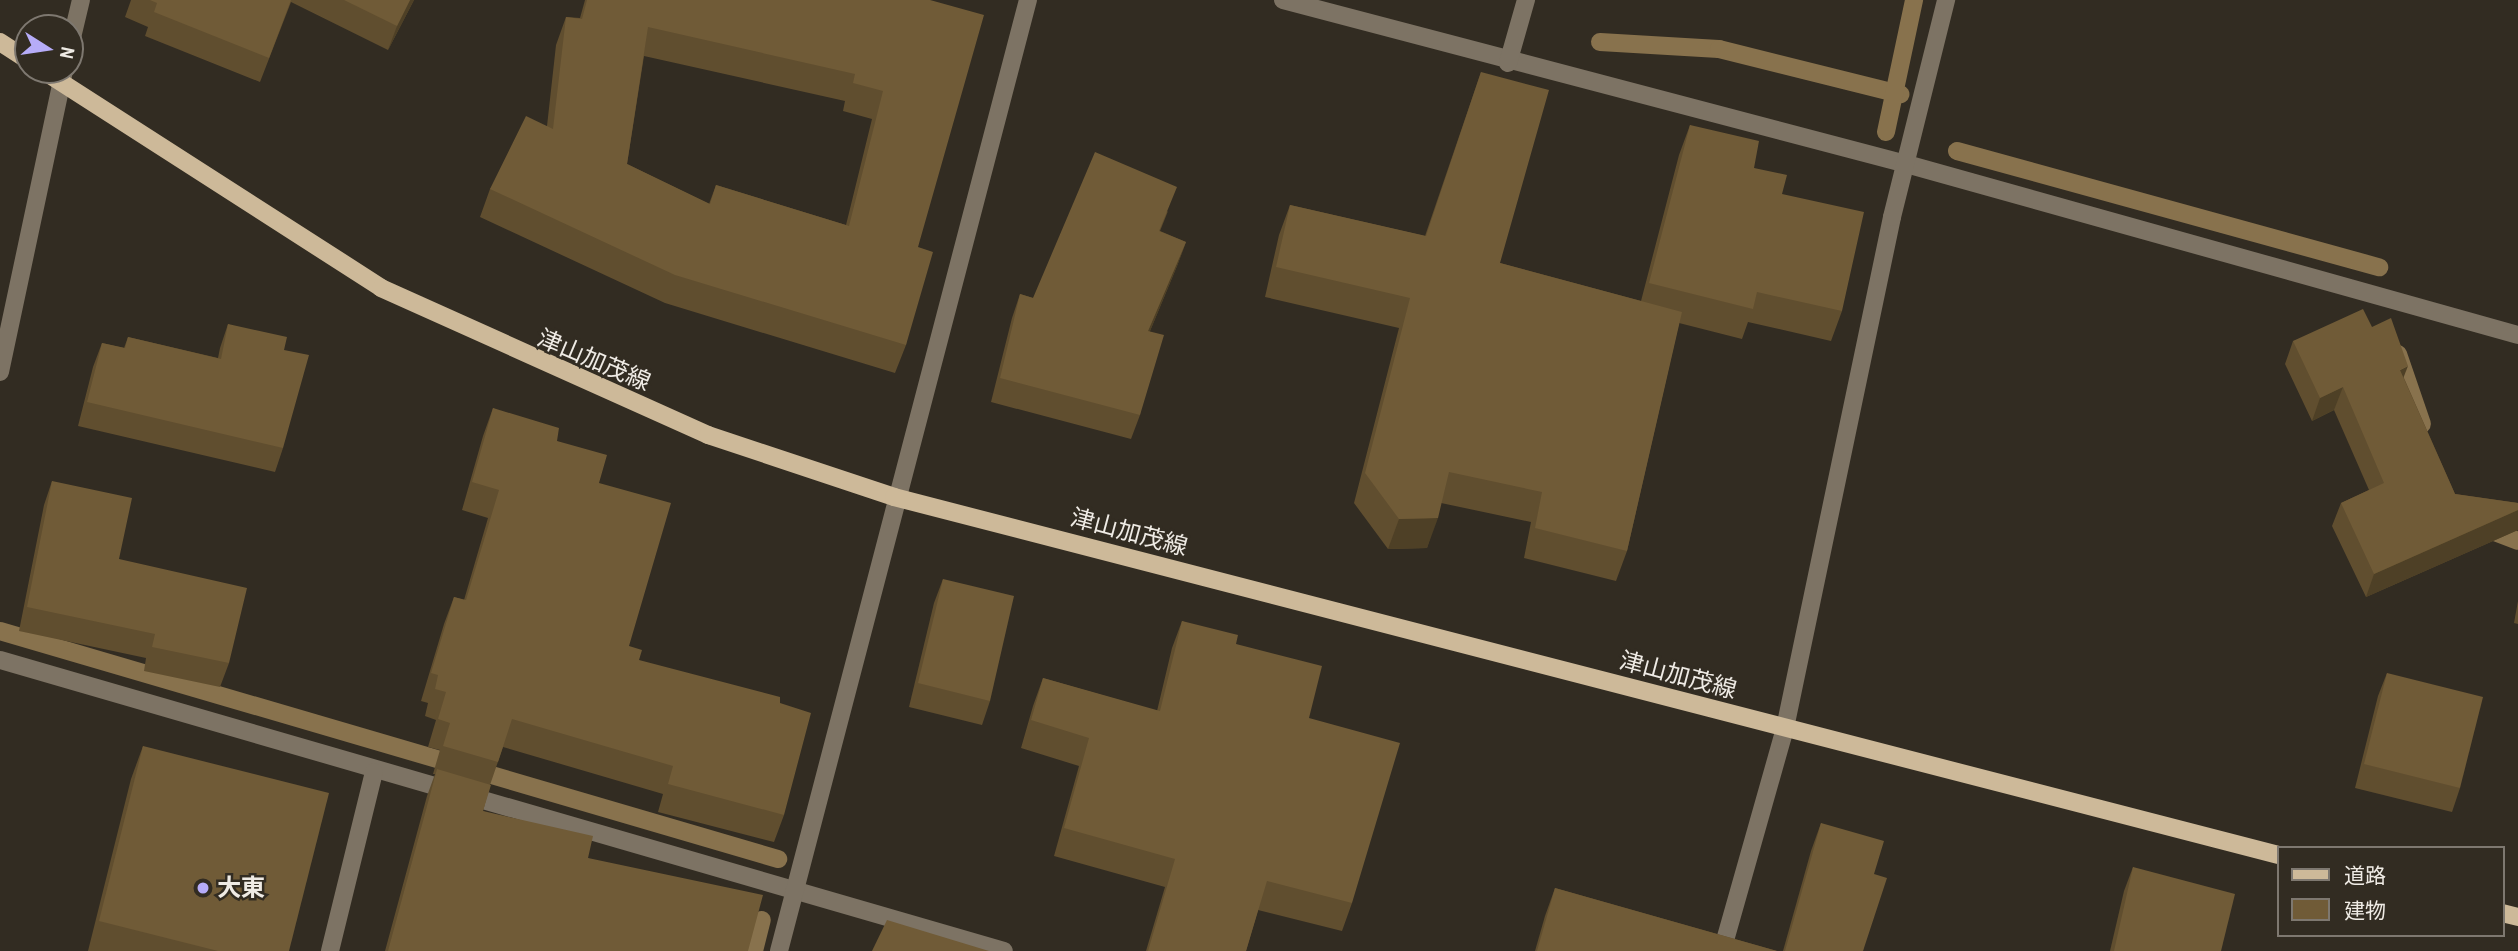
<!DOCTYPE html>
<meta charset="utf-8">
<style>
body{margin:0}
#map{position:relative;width:2518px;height:951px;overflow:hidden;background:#322c22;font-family:"Archivo Narrow","Noto Sans JP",sans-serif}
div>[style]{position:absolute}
.stream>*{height:18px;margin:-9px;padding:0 9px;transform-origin:9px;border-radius:9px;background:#88724d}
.minor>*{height:18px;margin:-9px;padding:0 9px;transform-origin:9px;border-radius:9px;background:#7d7364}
.major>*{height:18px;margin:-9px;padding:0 9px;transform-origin:9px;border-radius:9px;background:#cdb999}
.wall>*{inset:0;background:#604e2f}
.shaded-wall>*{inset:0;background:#4e4026}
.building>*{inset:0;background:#705b37}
.dots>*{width:19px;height:19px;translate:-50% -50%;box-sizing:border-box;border:4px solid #322c22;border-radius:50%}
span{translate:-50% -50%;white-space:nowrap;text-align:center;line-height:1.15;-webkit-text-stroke:5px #322c22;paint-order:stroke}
.street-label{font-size:24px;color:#efebe5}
.poi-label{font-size:24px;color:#efebe5;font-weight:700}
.left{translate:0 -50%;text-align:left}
.legend{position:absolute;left:2277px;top:846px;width:228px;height:91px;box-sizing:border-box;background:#322c22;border:2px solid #7e7870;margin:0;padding:9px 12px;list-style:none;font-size:21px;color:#efebe5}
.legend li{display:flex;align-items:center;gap:14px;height:35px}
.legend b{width:35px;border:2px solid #7e7870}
.north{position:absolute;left:14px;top:14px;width:70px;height:70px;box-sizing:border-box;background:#322c22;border:2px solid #7e7870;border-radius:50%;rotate:102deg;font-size:19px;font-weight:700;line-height:28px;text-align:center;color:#efebe5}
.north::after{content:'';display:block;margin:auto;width:24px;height:32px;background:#b6acf8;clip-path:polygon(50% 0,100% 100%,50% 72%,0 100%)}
</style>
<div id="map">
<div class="stream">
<div style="left:1600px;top:42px;width:119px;rotate:3.4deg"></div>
<div style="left:1719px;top:49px;width:187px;rotate:14deg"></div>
<div style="left:1886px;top:132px;width:135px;rotate:-78deg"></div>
<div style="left:1957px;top:151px;width:438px;rotate:15.4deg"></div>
<div style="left:2398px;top:354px;width:74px;rotate:71.1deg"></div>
<div style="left:2487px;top:529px;width:33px;rotate:21deg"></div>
<div style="left:0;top:631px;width:811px;rotate:16.33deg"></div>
<div style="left:754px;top:951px;width:32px;rotate:-76deg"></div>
</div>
<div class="minor">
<div style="left:1283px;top:0;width:648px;rotate:14.74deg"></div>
<div style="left:1910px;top:165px;width:631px;rotate:15.62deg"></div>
<div style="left:70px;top:46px;width:47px;rotate:-76.6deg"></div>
<div style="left:1508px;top:63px;width:66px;rotate:-74.1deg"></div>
<div style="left:0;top:372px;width:309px;rotate:-78deg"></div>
<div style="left:0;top:660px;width:1045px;rotate:16.16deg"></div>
<div style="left:330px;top:951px;width:184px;rotate:-76.2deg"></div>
<div style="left:779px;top:951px;width:983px;rotate:-75.33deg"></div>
<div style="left:1722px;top:951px;width:232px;rotate:-74.2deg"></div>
<div style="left:1785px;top:728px;width:522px;rotate:-78.17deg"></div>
<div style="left:1892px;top:217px;width:224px;rotate:-76deg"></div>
</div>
<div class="major">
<div style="left:0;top:42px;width:33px;rotate:33deg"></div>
<div style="left:42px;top:70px;width:403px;rotate:32.7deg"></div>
<div style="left:381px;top:288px;width:359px;rotate:24.2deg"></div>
<div style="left:708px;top:435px;width:196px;rotate:18.4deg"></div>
<div style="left:894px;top:497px;width:1430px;rotate:14.5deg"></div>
<div style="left:2502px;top:913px;width:16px;rotate:14deg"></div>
</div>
<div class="wall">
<div style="clip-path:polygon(131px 0,414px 0,388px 50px,291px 2px,260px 82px,145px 36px,148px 27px,125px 17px)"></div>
<div style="clip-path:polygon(evenodd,585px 0,930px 0,918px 247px,906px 345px,895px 373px,665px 303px,480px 217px,490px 189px,547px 126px,556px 45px,566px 17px,580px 18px,585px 0,644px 56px,845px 101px,843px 111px,872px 119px,846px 225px,716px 185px,709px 204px,627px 164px,644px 56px)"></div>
<div style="clip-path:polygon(1481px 72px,1500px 263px,1641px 301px,1679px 155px,1690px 125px,1754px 168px,1782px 194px,1842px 311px,1831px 341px,1748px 322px,1742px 339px,1679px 323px,1627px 551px,1616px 581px,1524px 558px,1531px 522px,1441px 503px,1427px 548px,1388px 549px,1354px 503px,1399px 328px,1265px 297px,1279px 235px,1290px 205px,1425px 236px)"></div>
<div style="clip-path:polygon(1168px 211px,1160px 231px,1186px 242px,1177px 266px,1150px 331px,1140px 415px,1131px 439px,991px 402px,1012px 318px,1020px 294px,1033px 298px)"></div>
<div style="clip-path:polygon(228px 324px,284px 350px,283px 448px,275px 472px,78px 426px,93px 367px,102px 343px,124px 348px,128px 337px,218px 358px,220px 348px)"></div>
<div style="clip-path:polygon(2372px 327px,2404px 378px,2455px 494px,2518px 503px,2518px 530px,2366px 597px,2332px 526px,2341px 503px,2369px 490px,2334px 410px,2312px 421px,2285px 364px,2293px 341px)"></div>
<div style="clip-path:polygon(493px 408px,557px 441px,599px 483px,629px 646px,639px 660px,784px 815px,774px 842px,658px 812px,663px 794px,503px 747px,490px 785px,483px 811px,588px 858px,748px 951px,385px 951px,427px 796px,435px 774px,433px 774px,440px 750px,428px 747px,436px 720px,425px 716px,428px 703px,421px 701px,444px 624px,454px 597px,464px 600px,488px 518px,462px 510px,483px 436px)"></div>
<div style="clip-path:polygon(52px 481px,119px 559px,229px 663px,220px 687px,144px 671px,146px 658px,19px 631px,44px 505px)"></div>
<div style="clip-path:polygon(943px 579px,990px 701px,982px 725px,909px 707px,934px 603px)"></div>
<div style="clip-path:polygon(2518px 601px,2518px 624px,2514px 623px)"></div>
<div style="clip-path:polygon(1182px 621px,1236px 644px,1309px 718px,1352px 903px,1342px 931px,1258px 910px,1246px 951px,1146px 951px,1165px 887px,1054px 856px,1079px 766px,1021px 748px,1033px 706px,1043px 678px,1157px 711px,1172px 648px)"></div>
<div style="clip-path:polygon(2387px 673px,2460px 788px,2452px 812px,2355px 788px,2378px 696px)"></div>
<div style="clip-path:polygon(143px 746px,289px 951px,88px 951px,131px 779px)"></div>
<div style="clip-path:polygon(1821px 823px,1874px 874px,1863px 951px,1783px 951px,1811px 851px)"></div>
<div style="clip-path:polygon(2133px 867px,2221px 951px,2110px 951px,2124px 891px)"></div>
<div style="clip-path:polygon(1555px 888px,1777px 951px,1535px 951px,1545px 916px)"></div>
</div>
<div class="shaded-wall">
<div style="clip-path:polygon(410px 0,414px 0,388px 50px,397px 26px)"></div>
<div style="clip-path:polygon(1186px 242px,1177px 266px,1140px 355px,1148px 331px)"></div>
<div style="clip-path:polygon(2408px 366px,2399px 389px,2400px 370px)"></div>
<div style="clip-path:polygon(2343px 387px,2334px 410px,2312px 421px,2320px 398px)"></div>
<div style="clip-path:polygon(2518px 510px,2518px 530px,2366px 597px,2374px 574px)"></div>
<div style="clip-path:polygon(1438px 518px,1427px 548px,1388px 549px,1399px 519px)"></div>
</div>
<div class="building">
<div style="clip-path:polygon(150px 0,291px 0,269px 58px,154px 12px,157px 3px)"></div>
<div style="clip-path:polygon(344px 0,410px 0,397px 26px)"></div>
<div style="clip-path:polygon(evenodd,587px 0,930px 0,984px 15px,918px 247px,933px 252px,906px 345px,675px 275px,490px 189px,526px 116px,553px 129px,566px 17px,582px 19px,587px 0,648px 27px,855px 74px,853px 83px,883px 91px,849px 226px,716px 185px,710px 204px,627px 164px,648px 27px)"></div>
<div style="clip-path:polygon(1481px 72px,1549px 90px,1500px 263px,1682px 312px,1627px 551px,1535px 528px,1542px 492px,1449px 472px,1438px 518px,1399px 519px,1365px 473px,1410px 298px,1276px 267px,1290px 205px,1426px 236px)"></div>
<div style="clip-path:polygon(1690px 125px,1759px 141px,1754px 168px,1787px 175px,1782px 194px,1864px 212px,1842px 311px,1757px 292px,1753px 309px,1649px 283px)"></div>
<div style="clip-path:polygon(1095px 152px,1177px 187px,1159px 231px,1186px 242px,1148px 331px,1164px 335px,1140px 415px,1000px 378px,1020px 294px,1033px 298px)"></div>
<div style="clip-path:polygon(2363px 309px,2372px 327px,2391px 318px,2408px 366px,2400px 370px,2455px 494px,2518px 503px,2518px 510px,2374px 574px,2341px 503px,2384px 483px,2343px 387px,2320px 398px,2293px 341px)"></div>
<div style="clip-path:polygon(228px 324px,287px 337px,284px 350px,309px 355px,283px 448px,87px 402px,102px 343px,125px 348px,128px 337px,221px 359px)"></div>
<div style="clip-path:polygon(493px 408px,559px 428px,557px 441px,607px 455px,599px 483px,671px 503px,629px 646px,642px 650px,639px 660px,780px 697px,780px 703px,811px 713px,784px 815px,668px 784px,673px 766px,512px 719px,498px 762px,443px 746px,450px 723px,438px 719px,446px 692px,435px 689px,438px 675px,431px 673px,454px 597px,466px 600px,499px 490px,472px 482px)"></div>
<div style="clip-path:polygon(52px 481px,132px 498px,119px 559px,247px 588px,229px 663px,152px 647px,155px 634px,27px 607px)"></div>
<div style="clip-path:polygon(943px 579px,1014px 596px,990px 701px,918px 683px)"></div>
<div style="clip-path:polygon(1182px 621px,1238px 635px,1236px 644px,1322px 666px,1309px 718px,1400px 743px,1352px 903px,1267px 881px,1246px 951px,1148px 951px,1175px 859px,1064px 828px,1089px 738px,1031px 720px,1043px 678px,1160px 711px)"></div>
<div style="clip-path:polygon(2387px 673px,2483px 697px,2460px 788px,2364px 764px)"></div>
<div style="clip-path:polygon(143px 746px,329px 793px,289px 951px,218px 951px,99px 921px)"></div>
<div style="clip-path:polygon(437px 769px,491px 785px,483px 811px,593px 836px,588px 858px,763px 895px,748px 951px,388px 951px)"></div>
<div style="clip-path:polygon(1821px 823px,1884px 841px,1874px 874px,1887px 878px,1863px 951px,1785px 951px)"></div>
<div style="clip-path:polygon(2133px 867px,2235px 894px,2221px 951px,2114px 951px)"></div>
<div style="clip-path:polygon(1555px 888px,1777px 951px,1537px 951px)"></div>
<div style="clip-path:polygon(887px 920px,989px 951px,872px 951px)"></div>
</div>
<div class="dots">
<div style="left:203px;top:888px;background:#b6acf8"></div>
</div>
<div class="street-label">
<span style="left:594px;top:360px;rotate:23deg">津山加茂線</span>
<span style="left:1129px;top:532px;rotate:15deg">津山加茂線</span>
<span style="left:1678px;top:675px;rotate:15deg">津山加茂線</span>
</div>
<div class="poi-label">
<span class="left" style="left:217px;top:888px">大東</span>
</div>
<ul class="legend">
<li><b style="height:9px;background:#cdb999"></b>道路</li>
<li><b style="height:19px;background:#705b37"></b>建物</li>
</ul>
<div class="north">N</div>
</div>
